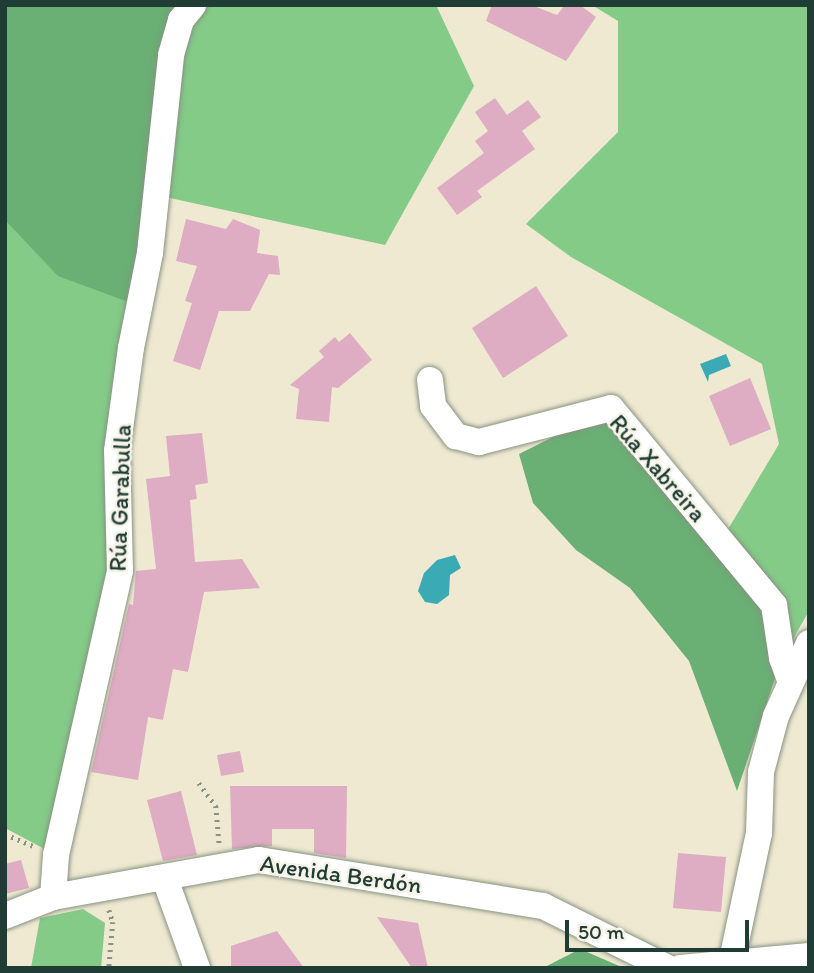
<!DOCTYPE html>
<meta charset="utf-8">
<style>
body{margin:0}
#map{position:relative;width:814px;height:973px;overflow:hidden;background:#efe9d1;font-family:Itim,sans-serif}
div>[style]{position:absolute}
.green>*{inset:0;background:#83cb87}
.forest>*{inset:0;background:#6aaf74}
.water>*{inset:0;background:#3aabb5}
.building>*{inset:0;background:#deacc3}
.path>*{height:4.5px;margin-top:-2.25px;transform-origin:0;background:repeating-linear-gradient(90deg,#879382 0 2px,transparent 0 7px)}
.roads{filter:drop-shadow(0 0 2px #879382) drop-shadow(0 0 2px #879382)}
.street>*{height:26px;margin:-13px;padding:0 13px;transform-origin:13px;border-radius:13px;background:#fff}
span{translate:-50% -50%;white-space:nowrap;text-align:center;line-height:1.15;-webkit-text-stroke:5px #f7f3e8;paint-order:stroke}
.street-label{font-size:24px;color:#1f3d34}
.frame{position:absolute;inset:0;border:7px solid #1f3d34;pointer-events:none}
.scale{position:absolute;left:565px;top:920px;width:184px;height:32px;box-sizing:border-box;border:4px solid #1f3d34;border-top:0;padding-left:9px;font-size:21px;line-height:24px;white-space:nowrap;color:#1f3d34;-webkit-text-stroke:5px #f7f3e8;paint-order:stroke}
</style>
<div id="map">
<div class="green">
<div style="clip-path:polygon(193px 5px,436px 5px,474px 86px,385px 245px,156px 195px)"></div>
<div style="clip-path:polygon(592px 5px,809px 5px,809px 611px,782px 658px,721px 541px,779px 444px,762px 364px,571px 257px,526px 224px,618px 132px,618px 21px)"></div>
<div style="clip-path:polygon(9px 219px,139px 306px,120px 571px,56px 855px,5px 828px,5px 220px)"></div>
<div style="clip-path:polygon(83px 909px,105px 923px,101px 968px,31px 968px,40px 918px)"></div>
</div>
<div class="forest">
<div style="clip-path:polygon(5px 5px,193px 5px,139px 306px,58px 276px,5px 220px)"></div>
<div style="clip-path:polygon(611px 408px,774px 605px,782px 658px,737px 791px,689px 661px,630px 588px,576px 550px,533px 503px,519px 454px)"></div>
<div style="clip-path:polygon(580px 949px,624px 968px,543px 968px)"></div>
</div>
<div class="water">
<div style="clip-path:polygon(726px 354px,731px 366px,709px 375px,708px 382px,700px 364px)"></div>
<div style="clip-path:polygon(455px 555px,461px 568px,450px 575px,449px 595px,437px 604px,425px 602px,418px 591px,424px 573px,437px 560px)"></div>
</div>
<div class="building">
<div style="clip-path:polygon(492px 5px,531px 5px,557px 15px,565px 5px,580px 5px,596px 17px,566px 61px,486px 21px)"></div>
<div style="clip-path:polygon(495px 98px,507px 115px,528px 100px,541px 117px,522px 131px,535px 149px,477px 191px,482px 197px,457px 215px,437px 188px,484px 153px,475px 141px,488px 131px,475px 112px)"></div>
<div style="clip-path:polygon(186px 219px,226px 229px,233px 219px,260px 230px,257px 253px,278px 256px,280px 275px,269px 274px,250px 311px,219px 311px,200px 370px,173px 361px,192px 303px,185px 301px,197px 266px,176px 261px)"></div>
<div style="clip-path:polygon(536px 286px,568px 336px,503px 378px,472px 328px)"></div>
<div style="clip-path:polygon(350px 333px,372px 360px,338px 388px,332px 387px,329px 422px,296px 419px,299px 389px,290px 385px,324px 357px,319px 351px,335px 337px,339px 342px)"></div>
<div style="clip-path:polygon(750px 378px,771px 429px,730px 446px,709px 396px)"></div>
<div style="clip-path:polygon(202px 433px,208px 483px,195px 485px,197px 499px,190px 500px,195px 562px,242px 559px,260px 588px,204px 592px,188px 672px,173px 669px,163px 720px,148px 717px,138px 780px,91px 772px,129px 604px,133px 605px,136px 571px,156px 569px,146px 479px,170px 476px,166px 436px)"></div>
<div style="clip-path:polygon(240px 751px,244px 772px,221px 776px,217px 755px)"></div>
<div style="clip-path:polygon(230px 786px,347px 786px,346px 858px,314px 853px,314px 829px,272px 829px,272px 846px,232px 849px)"></div>
<div style="clip-path:polygon(181px 791px,197px 855px,163px 861px,147px 800px)"></div>
<div style="clip-path:polygon(678px 853px,726px 857px,721px 912px,673px 908px)"></div>
<div style="clip-path:polygon(21px 860px,29px 888px,5px 894px,5px 864px)"></div>
<div style="clip-path:polygon(377px 917px,418px 923px,428px 968px,412px 968px)"></div>
<div style="clip-path:polygon(277px 931px,304px 968px,231px 968px,231px 946px)"></div>
</div>
<div class="path">
<div style="left:199px;top:783px;width:29px;rotate:54deg"></div>
<div style="left:216px;top:806px;width:37px;rotate:85deg"></div>
<div style="left:5px;top:834px;width:30px;rotate:23deg"></div>
<div style="left:109px;top:910px;width:13px;rotate:72deg"></div>
<div style="left:113px;top:922px;width:46px;rotate:95deg"></div>
</div>
<div class="roads">
<div class="street">
<div style="left:430px;top:380px;width:26px;rotate:83deg"></div>
<div style="left:433px;top:406px;width:38px;rotate:53deg"></div>
<div style="left:456px;top:436px;width:24px;rotate:15deg"></div>
<div style="left:479px;top:442px;width:136px;rotate:-14.4deg"></div>
<div style="left:611px;top:408px;width:256px;rotate:50.4deg"></div>
<div style="left:774px;top:605px;width:54px;rotate:81.4deg"></div>
<div style="left:782px;top:658px;width:23px;rotate:70deg"></div>
<div style="left:165px;top:879px;width:95px;rotate:70.2deg"></div>
<div style="left:53px;top:897px;width:42px;rotate:-85.9deg"></div>
<div style="left:56px;top:855px;width:291px;rotate:-77.3deg"></div>
<div style="left:120px;top:571px;width:120px;rotate:-91.4deg"></div>
<div style="left:117px;top:451px;width:104px;rotate:-82.3deg"></div>
<div style="left:131px;top:348px;width:97px;rotate:-78.7deg"></div>
<div style="left:150px;top:253px;width:199px;rotate:-83.9deg"></div>
<div style="left:171px;top:55px;width:36px;rotate:-74deg"></div>
<div style="left:181px;top:20px;width:19px;rotate:-51deg"></div>
<div style="left:5px;top:916px;width:52px;rotate:-21.6deg"></div>
<div style="left:53px;top:897px;width:209px;rotate:-10.2deg"></div>
<div style="left:259px;top:860px;width:288px;rotate:9.2deg"></div>
<div style="left:543px;top:906px;width:140px;rotate:26.4deg"></div>
<div style="left:732px;top:960px;width:130px;rotate:-78deg"></div>
<div style="left:759px;top:833px;width:61px;rotate:-88.1deg"></div>
<div style="left:761px;top:772px;width:58px;rotate:-75deg"></div>
<div style="left:776px;top:716px;width:80px;rotate:-65.7deg"></div>
<div style="left:680px;top:968px;width:130px;rotate:-5.3deg"></div>
</div>
</div>
<div class="street-label">
<span style="left:658px;top:468px;rotate:49deg">Rúa Xabreira</span>
<span style="left:120px;top:498px;rotate:-88deg">Rúa Garabulla</span>
<span style="left:341px;top:874px;rotate:8deg">Avenida Berdón</span>
</div>
<div class="frame"></div>
<div class="scale">50 m</div>
</div>
